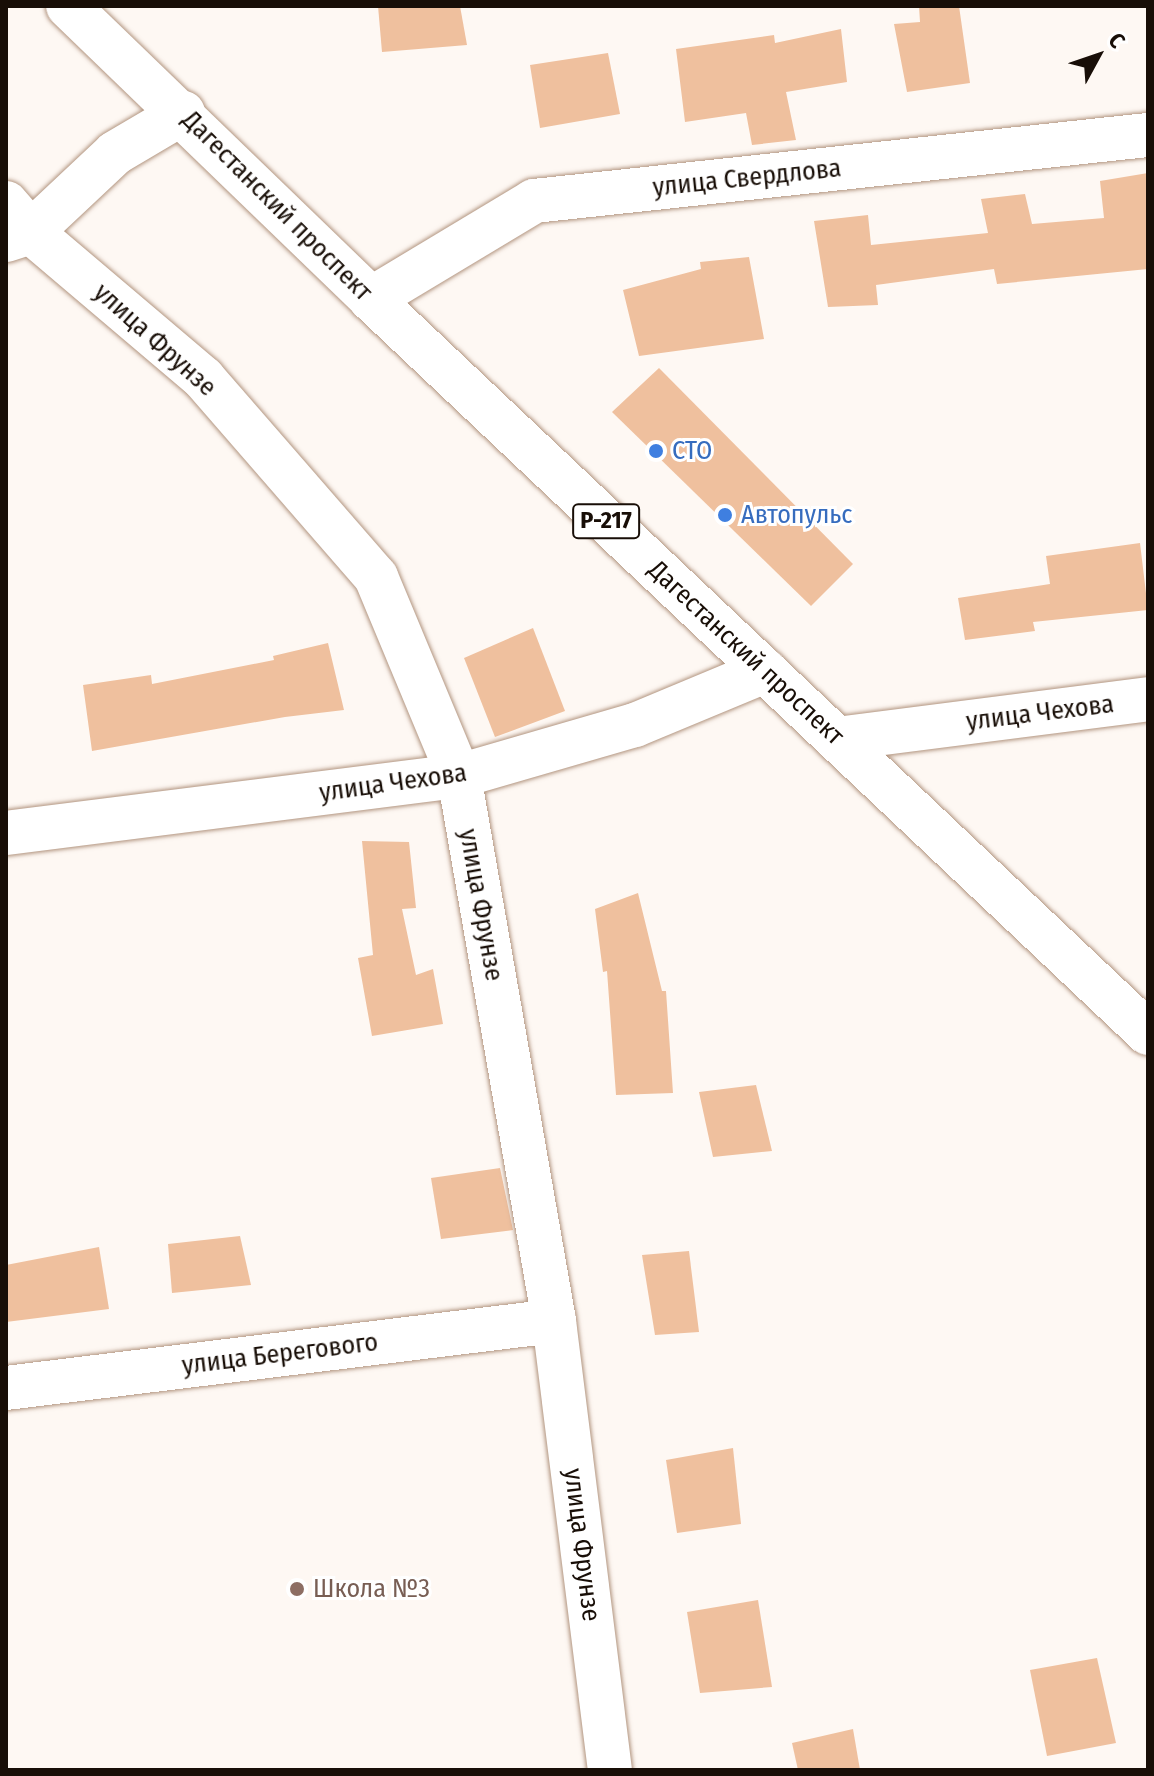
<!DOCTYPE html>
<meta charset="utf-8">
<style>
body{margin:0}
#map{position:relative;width:1154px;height:1776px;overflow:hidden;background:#fef8f3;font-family:"Fira Sans Condensed",sans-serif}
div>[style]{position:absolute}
.building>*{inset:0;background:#efc09e}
.roads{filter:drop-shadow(0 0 2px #b29580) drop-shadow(0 0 2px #b29580)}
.minor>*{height:44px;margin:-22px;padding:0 22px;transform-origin:22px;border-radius:22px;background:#fff}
.highway>*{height:44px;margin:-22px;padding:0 22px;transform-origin:22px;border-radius:22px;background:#fff}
.dots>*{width:22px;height:22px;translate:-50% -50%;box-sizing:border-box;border:4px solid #fff;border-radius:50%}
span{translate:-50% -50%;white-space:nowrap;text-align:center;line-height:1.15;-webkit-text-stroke:6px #fff;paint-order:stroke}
.shield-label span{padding:2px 6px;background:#fff;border:2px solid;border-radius:6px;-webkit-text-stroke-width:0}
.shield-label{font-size:24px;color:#180e07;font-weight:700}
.street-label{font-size:26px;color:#180e07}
.shop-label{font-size:26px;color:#366cbe}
.left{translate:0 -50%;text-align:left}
.education-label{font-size:26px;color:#785e54}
.frame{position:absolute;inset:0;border:8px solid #180e07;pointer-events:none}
.north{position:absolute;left:1058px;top:16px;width:80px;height:80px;-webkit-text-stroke:6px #fff;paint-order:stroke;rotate:50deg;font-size:22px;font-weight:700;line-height:32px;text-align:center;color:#180e07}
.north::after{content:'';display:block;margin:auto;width:28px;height:36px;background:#180e07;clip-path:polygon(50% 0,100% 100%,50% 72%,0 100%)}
</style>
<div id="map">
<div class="building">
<div style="clip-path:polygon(378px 6px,460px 6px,467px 45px,382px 52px)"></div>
<div style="clip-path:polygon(919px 6px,959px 6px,970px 83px,907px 92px,894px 24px,920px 22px)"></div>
<div style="clip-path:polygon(841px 29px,847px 82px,786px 92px,796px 140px,752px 145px,746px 113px,685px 122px,676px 49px,774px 35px,775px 43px)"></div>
<div style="clip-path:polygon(608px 53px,620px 114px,540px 128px,530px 65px)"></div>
<div style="clip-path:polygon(1148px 173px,1148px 269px,997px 284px,994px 269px,876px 285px,878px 305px,828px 307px,814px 221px,868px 215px,871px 245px,988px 233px,981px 199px,1025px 194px,1032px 224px,1104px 218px,1100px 181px)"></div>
<div style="clip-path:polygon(749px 257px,764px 339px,639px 356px,623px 290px,701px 269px,700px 262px)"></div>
<div style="clip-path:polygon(659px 368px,853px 564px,811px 606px,612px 412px)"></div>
<div style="clip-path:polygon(1140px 543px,1148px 610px,1033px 622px,1035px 631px,965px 640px,958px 598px,1050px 584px,1046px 556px)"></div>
<div style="clip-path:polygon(533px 628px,565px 711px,495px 737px,464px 658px)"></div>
<div style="clip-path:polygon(328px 643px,344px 710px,285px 717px,92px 751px,83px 685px,151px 675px,152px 684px,274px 660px,273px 656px)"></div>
<div style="clip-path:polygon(362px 841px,409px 842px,416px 908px,402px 909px,416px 975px,433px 969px,443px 1024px,372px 1036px,358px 958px,373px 955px)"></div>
<div style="clip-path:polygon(638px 893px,662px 991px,666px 991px,673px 1093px,616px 1095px,607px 971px,603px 972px,595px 909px)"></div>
<div style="clip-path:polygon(756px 1085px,772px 1151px,713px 1157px,699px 1092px)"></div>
<div style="clip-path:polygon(500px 1168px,513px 1230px,441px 1239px,431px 1178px)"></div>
<div style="clip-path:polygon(240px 1236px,251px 1285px,172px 1293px,168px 1244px)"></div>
<div style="clip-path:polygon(99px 1247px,109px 1309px,6px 1322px,6px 1265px)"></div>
<div style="clip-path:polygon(689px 1251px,699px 1332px,655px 1335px,642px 1255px)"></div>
<div style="clip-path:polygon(733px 1448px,741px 1524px,677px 1533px,666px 1460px)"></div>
<div style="clip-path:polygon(758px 1600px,772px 1687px,700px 1693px,687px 1612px)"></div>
<div style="clip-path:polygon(1097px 1658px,1116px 1743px,1047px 1756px,1030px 1670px)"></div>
<div style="clip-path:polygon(853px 1729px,860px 1770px,798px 1770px,792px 1743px)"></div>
</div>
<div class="roads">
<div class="minor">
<div style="left:6px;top:203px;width:38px;rotate:49deg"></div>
<div style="left:31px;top:232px;width:226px;rotate:40.3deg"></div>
<div style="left:203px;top:378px;width:264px;rotate:49deg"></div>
<div style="left:376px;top:577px;width:216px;rotate:67.4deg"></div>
<div style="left:459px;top:776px;width:553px;rotate:80.11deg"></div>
<div style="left:554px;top:1321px;width:452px;rotate:82.9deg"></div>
<div style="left:6px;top:240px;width:26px;rotate:-18deg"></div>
<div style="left:31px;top:232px;width:115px;rotate:-43.2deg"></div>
<div style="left:115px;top:153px;width:79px;rotate:-30.5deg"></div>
<div style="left:371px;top:299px;width:190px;rotate:-31deg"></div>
<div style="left:534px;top:201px;width:618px;rotate:-6.14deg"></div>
<div style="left:837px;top:739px;width:314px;rotate:-7.3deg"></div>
<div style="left:6px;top:833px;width:457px;rotate:-7.2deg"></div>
<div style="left:459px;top:776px;width:183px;rotate:-16.2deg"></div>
<div style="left:635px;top:725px;width:141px;rotate:-22.6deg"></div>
<div style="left:6px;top:1388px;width:552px;rotate:-6.97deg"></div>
</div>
<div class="highway">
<div style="left:68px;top:6px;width:421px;rotate:44deg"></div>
<div style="left:371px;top:299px;width:1069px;rotate:43.37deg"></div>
</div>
</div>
<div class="dots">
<div style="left:656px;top:451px;background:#3f7fe0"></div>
<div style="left:725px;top:515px;background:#3f7fe0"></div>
<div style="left:297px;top:1589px;background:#8d6e63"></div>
</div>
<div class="shield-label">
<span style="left:606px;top:521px">Р-217</span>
</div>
<div class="street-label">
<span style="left:747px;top:178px;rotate:-6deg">улица Свердлова</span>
<span style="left:277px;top:206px;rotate:45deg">Дагестанский проспект</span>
<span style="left:155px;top:340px;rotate:42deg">улица Фрунзе</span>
<span style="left:746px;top:653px;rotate:43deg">Дагестанский проспект</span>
<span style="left:1040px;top:713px;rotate:-7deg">улица Чехова</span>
<span style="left:393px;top:783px;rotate:-8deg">улица Чехова</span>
<span style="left:481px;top:905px;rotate:80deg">улица Фрунзе</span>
<span style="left:280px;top:1354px;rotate:-7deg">улица Берегового</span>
<span style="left:582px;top:1545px;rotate:83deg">улица Фрунзе</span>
</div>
<div class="shop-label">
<span class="left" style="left:672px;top:451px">СТО</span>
<span class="left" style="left:741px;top:515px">Автопульс</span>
</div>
<div class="education-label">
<span class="left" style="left:313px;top:1589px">Школа №3</span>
</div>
<div class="frame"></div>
<div class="north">С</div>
</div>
